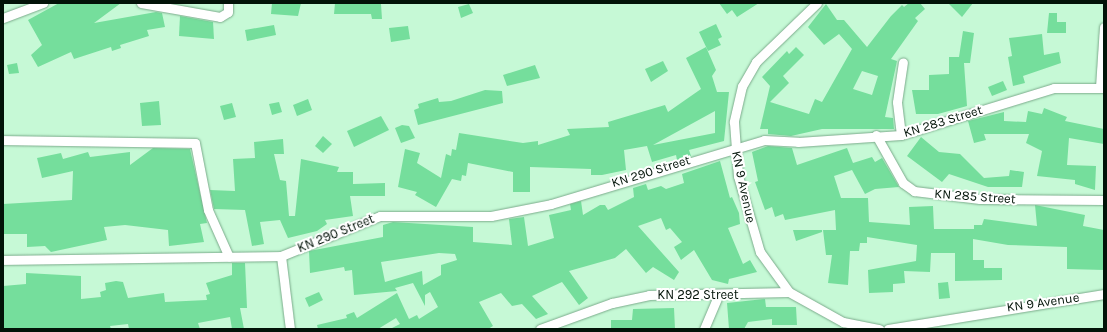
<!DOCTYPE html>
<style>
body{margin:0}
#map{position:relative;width:1107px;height:332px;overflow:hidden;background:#c6f9d6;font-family:Karla,sans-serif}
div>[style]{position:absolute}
.building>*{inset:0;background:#75de9c}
.roads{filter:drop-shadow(0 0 1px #7bab8b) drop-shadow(0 0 1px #7bab8b)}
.minor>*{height:9px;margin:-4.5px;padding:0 4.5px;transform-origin:4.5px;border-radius:4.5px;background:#fff}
span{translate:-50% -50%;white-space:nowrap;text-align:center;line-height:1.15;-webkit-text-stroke:4px #fff;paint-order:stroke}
.street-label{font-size:13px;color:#021308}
.frame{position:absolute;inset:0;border:4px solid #021308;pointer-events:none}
</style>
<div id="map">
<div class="building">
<div style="clip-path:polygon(59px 3px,121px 3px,94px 23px,156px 12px,162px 13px,165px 27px,147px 30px,149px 36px,120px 45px,121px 48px,112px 51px,111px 47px,74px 59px,71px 52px,38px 67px,31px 55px,42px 45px,28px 20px)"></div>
<div style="clip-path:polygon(272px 3px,301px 3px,298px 16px,271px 14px)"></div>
<div style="clip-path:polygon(335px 3px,381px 4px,382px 19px,372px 19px,371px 14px,334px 14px)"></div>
<div style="clip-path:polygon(719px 3px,759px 3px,737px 17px,732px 10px,727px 14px)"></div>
<div style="clip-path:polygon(evenodd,909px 3px,920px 3px,925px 9px,915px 18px,918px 21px,891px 59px,897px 61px,885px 117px,893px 118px,894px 129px,822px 129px,791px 136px,768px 134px,768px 129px,760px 129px,770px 86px,762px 77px,787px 51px,789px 54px,796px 47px,804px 55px,783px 76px,789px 83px,770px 102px,809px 114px,815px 99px,822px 102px,852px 49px,839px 34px,824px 45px,808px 27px,826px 4px,837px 20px,844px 20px,867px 47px,891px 16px,902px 5px,904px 7px,909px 3px,862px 71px,878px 76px,872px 95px,853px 89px,862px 71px)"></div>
<div style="clip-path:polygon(948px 3px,973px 3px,962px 17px)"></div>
<div style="clip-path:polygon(469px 4px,473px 13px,461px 18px,458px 7px)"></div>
<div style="clip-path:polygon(1049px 13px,1057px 13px,1057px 22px,1066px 22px,1066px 33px,1047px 33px)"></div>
<div style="clip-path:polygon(180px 16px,213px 22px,214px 39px,179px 36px)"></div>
<div style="clip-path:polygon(716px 24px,722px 37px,718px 39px,721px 45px,708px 51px,699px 32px)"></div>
<div style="clip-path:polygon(274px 25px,276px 35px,247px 41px,245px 30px)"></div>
<div style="clip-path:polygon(408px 26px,410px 39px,391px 42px,389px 28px)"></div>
<div style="clip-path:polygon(963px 31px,974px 33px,970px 63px,964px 63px,967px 106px,938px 114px,916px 114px,912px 90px,929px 90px,929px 75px,949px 74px,949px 57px,959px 57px)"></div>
<div style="clip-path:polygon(1042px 34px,1044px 55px,1059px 52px,1061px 63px,1023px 76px,1025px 83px,1013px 86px,1008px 57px,1012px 56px,1009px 38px)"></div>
<div style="clip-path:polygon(evenodd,706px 47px,716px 70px,712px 76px,717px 92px,729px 92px,724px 141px,689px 150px,691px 156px,677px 160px,676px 155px,652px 162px,647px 146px,624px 150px,626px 170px,602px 175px,591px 175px,591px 169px,530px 167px,530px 192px,513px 192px,513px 172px,468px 163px,466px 176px,462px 175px,461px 181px,452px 179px,436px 207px,415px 195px,417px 192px,398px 187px,405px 149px,420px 153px,417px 163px,441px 178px,446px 154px,451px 156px,452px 149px,456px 150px,459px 133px,523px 143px,538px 141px,538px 145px,570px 135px,567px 129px,609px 127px,608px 122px,665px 105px,668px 112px,701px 89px,686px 58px,706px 47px,715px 111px,715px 133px,653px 145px,715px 111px)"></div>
<div style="clip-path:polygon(663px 61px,668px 71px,651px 82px,645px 69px)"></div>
<div style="clip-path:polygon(17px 63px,19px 73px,9px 74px,7px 65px)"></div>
<div style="clip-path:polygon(535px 65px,540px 78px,507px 86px,503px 75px)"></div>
<div style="clip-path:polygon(1003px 81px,1007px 90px,992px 96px,988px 87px)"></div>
<div style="clip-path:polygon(485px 90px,502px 91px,503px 103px,418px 125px,414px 110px,419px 108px,418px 104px,438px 98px,439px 102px,451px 101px)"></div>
<div style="clip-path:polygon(308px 99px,312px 110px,297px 116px,293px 105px)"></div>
<div style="clip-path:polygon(159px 101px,161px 125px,142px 126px,140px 103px)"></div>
<div style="clip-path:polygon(279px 102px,282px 112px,272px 115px,269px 104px)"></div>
<div style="clip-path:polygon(232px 103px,236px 117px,224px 120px,220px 106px)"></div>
<div style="clip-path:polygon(1044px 108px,1067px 117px,1065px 121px,1104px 129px,1104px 144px,1069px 138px,1067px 165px,1096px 166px,1095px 190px,1075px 184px,1075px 180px,1037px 176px,1042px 151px,1026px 143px,1029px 134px,984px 134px,986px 140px,974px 143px,968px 121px,1004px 112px,1004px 121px,1026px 122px,1028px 111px,1042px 114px)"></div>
<div style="clip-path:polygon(381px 116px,389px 130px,354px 147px,347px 131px)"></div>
<div style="clip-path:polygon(402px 125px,409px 126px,415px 138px,401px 143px,395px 128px)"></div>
<div style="clip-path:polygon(323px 136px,332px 144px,323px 153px,315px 146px)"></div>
<div style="clip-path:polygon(921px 137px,939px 152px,960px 154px,984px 178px,1009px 176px,1010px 170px,1024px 172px,1022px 187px,988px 187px,949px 174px,942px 182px,907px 156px)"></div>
<div style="clip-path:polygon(283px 139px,284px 154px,274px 154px,280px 180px,286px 181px,289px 216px,295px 216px,301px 159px,339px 167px,337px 172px,353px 172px,353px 184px,385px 183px,385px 196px,350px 196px,353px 216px,325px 220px,327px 224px,317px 231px,288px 238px,280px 220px,260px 222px,264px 244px,252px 246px,245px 210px,214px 209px,210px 190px,235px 191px,233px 159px,255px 158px,254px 142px)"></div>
<div style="clip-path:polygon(768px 146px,792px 148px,797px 165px,847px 148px,853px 163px,872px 157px,875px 162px,882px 158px,899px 187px,875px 189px,865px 194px,852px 170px,834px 176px,841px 198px,868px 198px,869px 222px,910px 225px,909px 207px,933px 206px,934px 229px,974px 229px,974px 225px,982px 225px,984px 219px,1037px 226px,1035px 205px,1085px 215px,1083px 226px,1104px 230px,1104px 270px,1067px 269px,1067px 247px,1008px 245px,973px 239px,973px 260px,984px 260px,984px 268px,1002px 268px,1002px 280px,955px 281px,955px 253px,931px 253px,930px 272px,904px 271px,905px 283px,893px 284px,893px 292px,869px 293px,868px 270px,916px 261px,917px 245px,867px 237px,867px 243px,860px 243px,859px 251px,850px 251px,848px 285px,828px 283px,832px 255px,826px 255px,823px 230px,836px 230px,835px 210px,785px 220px,783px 214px,775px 217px,772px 207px,765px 210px,755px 182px,758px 181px,752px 152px)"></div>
<div style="clip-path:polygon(153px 148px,190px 149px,207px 223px,200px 224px,204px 242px,169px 246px,168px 230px,125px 225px,104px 227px,107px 240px,51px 252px,45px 246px,27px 247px,27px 234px,3px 234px,3px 204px,72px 200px,73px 171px,42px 178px,37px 158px,61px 153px,63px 159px,88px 152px,90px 157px,130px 152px,130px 165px)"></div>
<div style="clip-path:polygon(evenodd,720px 161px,730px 198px,732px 197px,739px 213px,740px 224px,728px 228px,743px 264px,750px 260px,757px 272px,729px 279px,728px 284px,712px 280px,694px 250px,681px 260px,674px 247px,682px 242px,670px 228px,666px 230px,661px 218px,638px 226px,679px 272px,674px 280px,653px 267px,646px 273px,626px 249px,615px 258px,569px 271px,588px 298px,579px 305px,562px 282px,532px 296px,548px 314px,536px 319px,522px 304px,512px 306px,501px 293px,479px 302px,493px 326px,488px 329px,390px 329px,400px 324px,396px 318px,378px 329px,318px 329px,317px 325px,347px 318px,346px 315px,354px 312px,357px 318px,397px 293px,409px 319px,417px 315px,419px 319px,438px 307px,430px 292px,425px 295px,425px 306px,413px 283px,395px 288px,397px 291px,354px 295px,352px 270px,345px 271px,344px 267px,310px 273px,309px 251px,383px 237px,383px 225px,393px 222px,473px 227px,473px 242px,512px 245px,509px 219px,524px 217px,528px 246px,554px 238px,549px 215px,571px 210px,570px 204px,581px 201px,583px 215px,600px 205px,605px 205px,608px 210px,634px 197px,633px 188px,646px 184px,648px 190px,661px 186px,666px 189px,684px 183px,682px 174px,720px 161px,439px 253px,455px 254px,457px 260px,441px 265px,441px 275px,423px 285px,422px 271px,385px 282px,381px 262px,439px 253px)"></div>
<div style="clip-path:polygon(793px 230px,822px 230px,822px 232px,796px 241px)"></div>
<div style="clip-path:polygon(232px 263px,245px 263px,247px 308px,240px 308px,244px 329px,232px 329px,230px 317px,198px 323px,200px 329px,129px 329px,128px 324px,110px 326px,111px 329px,3px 329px,3px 286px,26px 284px,26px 273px,81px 276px,81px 299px,101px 297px,100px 292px,106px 290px,105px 283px,116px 281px,123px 282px,128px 298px,164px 293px,165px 302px,207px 300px,206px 295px,210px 294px,206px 283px,232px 275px)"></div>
<div style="clip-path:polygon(948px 282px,950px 298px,939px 299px,938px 283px)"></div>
<div style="clip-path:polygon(319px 292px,323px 300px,309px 307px,305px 298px)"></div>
<div style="clip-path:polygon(765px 299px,766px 307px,796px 307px,797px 325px,772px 325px,772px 319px,748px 322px,744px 329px,729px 329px,727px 303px)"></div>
<div style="clip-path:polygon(674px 308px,675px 329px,611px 329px,611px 320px,632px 320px,633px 309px)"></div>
</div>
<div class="roads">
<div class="minor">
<div style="left:141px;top:3px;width:80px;rotate:10deg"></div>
<div style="left:220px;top:17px;width:9px;rotate:-32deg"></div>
<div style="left:228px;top:12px;width:9px;rotate:-90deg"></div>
<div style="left:817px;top:3px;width:85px;rotate:136deg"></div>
<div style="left:756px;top:62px;width:28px;rotate:120deg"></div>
<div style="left:742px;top:86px;width:37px;rotate:103deg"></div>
<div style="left:734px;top:122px;width:54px;rotate:85.8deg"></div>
<div style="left:738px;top:176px;width:79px;rotate:73.9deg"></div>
<div style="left:760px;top:252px;width:49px;rotate:54.1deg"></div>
<div style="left:789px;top:292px;width:62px;rotate:29.1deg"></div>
<div style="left:843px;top:322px;width:37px;rotate:11deg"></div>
<div style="left:3px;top:18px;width:43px;rotate:-20.6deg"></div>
<div style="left:1100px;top:87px;width:60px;rotate:-86.2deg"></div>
<div style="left:876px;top:135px;width:55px;rotate:60.6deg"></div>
<div style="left:903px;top:183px;width:14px;rotate:36deg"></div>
<div style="left:914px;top:191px;width:66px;rotate:6.9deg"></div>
<div style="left:980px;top:199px;width:124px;rotate:0.5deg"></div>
<div style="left:901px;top:135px;width:33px;rotate:-97deg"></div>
<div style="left:897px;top:102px;width:40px;rotate:-81.5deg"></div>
<div style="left:3px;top:140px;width:192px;rotate:0.9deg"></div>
<div style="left:195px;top:143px;width:68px;rotate:79deg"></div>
<div style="left:208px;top:210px;width:51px;rotate:65.9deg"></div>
<div style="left:281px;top:256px;width:74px;rotate:83deg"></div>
<div style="left:3px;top:260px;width:278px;rotate:-0.8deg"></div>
<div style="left:281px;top:256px;width:107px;rotate:-22deg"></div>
<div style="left:380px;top:216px;width:111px"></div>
<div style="left:491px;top:216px;width:61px;rotate:-11.3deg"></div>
<div style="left:551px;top:204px;width:222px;rotate:-16.7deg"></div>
<div style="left:764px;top:140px;width:34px;rotate:3deg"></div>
<div style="left:798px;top:142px;width:103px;rotate:-3.9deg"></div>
<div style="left:901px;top:135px;width:160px;rotate:-17.1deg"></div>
<div style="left:1054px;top:88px;width:50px"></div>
<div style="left:540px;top:329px;width:77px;rotate:-19.9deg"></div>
<div style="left:612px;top:303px;width:38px;rotate:-12deg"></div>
<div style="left:649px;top:295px;width:140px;rotate:-1.2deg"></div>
<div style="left:704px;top:329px;width:38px;rotate:-67deg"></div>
<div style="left:888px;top:329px;width:219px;rotate:-9.2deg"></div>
</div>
</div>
<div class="street-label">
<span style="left:943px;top:122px;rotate:-17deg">KN 283 Street</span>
<span style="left:651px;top:172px;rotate:-17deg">KN 290 Street</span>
<span style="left:743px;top:187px;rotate:78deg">KN 9 Avenue</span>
<span style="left:975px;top:197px;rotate:4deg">KN 285 Street</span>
<span style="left:336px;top:234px;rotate:-22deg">KN 290 Street</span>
<span style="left:698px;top:295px">KN 292 Street</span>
<span style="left:1043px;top:303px;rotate:-8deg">KN 9 Avenue</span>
</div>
<div class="frame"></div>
</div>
